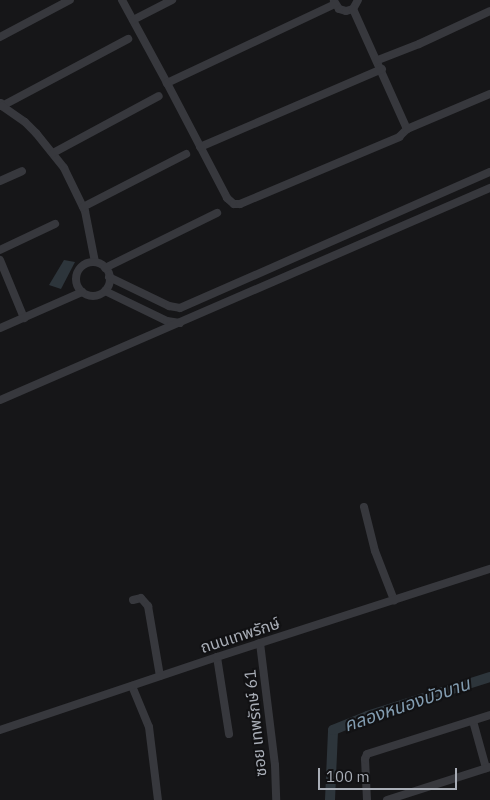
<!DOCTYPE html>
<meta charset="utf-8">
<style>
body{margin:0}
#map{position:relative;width:490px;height:800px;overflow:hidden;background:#161618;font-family:"IBM Plex Sans","Noto Sans Thai",sans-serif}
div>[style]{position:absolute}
.water>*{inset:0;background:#2d353b}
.canal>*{height:10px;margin:-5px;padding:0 5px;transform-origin:5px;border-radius:5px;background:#2d353b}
.minor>*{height:8px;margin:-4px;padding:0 4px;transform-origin:4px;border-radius:4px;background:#37383d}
.minor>.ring{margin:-4px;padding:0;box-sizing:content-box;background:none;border:8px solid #37383d;border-radius:50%}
span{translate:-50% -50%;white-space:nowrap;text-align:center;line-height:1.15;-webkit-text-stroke:4px #111113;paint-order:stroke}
.street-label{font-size:16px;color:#a9aeb7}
.water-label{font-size:18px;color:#829cb0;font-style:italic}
.scale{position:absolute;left:318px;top:768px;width:139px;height:22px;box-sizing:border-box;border:2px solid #a9aeb7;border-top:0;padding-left:6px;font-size:15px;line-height:18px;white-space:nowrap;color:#a9aeb7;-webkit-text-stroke:4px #111113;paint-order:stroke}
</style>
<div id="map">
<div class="water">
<div style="clip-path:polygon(64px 260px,75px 262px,61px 289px,49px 285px)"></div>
</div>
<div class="canal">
<div style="left:330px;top:800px;width:70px;rotate:-87.5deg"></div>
<div style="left:333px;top:730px;width:37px;rotate:-22deg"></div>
<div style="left:367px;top:716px;width:129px;rotate:-17.6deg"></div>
</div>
<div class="minor">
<div style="left:122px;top:0;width:94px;rotate:61.5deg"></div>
<div style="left:334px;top:1px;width:9px;rotate:58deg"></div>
<div style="left:339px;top:9px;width:7px;rotate:16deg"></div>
<div style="left:346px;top:11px;width:7px;rotate:-16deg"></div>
<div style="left:353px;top:9px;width:10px;rotate:-61deg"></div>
<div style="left:335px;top:4px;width:186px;rotate:154.8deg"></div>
<div style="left:167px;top:83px;width:130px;rotate:62.4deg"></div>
<div style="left:227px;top:198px;width:9px;rotate:41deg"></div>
<div style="left:234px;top:204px;width:6px"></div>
<div style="left:240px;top:204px;width:173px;rotate:-22.8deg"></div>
<div style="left:399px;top:137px;width:11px;rotate:-45deg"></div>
<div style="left:353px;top:9px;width:132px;rotate:65.8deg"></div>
<div style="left:407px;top:129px;width:90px;rotate:-22.9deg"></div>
<div style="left:133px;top:20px;width:44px;rotate:-27.1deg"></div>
<div style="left:0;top:37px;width:79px;rotate:-27.9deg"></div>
<div style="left:378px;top:60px;width:44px;rotate:-21.3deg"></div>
<div style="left:419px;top:44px;width:78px;rotate:-24.9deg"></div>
<div style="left:1px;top:103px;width:3px;rotate:72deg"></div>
<div style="left:2px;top:106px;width:143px;rotate:-28deg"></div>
<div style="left:0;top:106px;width:2px"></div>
<div style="left:2px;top:106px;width:28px;rotate:35deg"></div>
<div style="left:25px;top:122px;width:16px;rotate:45deg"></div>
<div style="left:36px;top:133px;width:45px;rotate:51.3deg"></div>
<div style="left:64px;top:168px;width:48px;rotate:64deg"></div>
<div style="left:85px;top:211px;width:52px;rotate:78.9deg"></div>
<div style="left:200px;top:147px;width:198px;rotate:-23.2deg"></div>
<div style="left:53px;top:153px;width:120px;rotate:-28.3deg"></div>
<div style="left:0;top:181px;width:24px;rotate:-24deg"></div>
<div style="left:83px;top:207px;width:116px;rotate:-27.2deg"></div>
<div style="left:0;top:250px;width:61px;rotate:-25.3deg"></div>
<div style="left:0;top:260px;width:63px;rotate:67.5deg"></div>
<div class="ring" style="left:76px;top:262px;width:26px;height:26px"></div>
<div style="left:105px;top:268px;width:125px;rotate:-26.2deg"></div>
<div style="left:109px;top:277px;width:67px;rotate:25.8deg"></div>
<div style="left:169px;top:306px;width:11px;rotate:10deg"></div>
<div style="left:180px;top:308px;width:339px;rotate:-23.7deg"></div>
<div style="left:105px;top:291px;width:69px;rotate:25.8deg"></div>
<div style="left:167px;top:321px;width:13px;rotate:9deg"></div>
<div style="left:0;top:328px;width:90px;rotate:-23.7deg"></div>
<div style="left:0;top:400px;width:534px;rotate:-23.4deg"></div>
<div style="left:364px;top:507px;width:45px;rotate:76deg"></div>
<div style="left:375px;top:551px;width:53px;rotate:68.8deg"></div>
<div style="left:133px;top:600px;width:8px;rotate:-14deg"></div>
<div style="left:141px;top:598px;width:11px;rotate:49deg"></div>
<div style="left:148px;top:606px;width:71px;rotate:80.3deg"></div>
<div style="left:260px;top:643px;width:123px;rotate:83deg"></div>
<div style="left:275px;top:765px;width:35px;rotate:88deg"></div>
<div style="left:217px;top:657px;width:78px;rotate:81.1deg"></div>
<div style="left:132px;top:686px;width:44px;rotate:67.5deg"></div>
<div style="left:149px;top:727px;width:74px;rotate:83deg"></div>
<div style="left:473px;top:721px;width:49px;rotate:74.5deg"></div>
<div style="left:0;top:730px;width:229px;rotate:-18.6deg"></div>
<div style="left:217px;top:657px;width:287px;rotate:-17.9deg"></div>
<div style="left:367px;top:800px;width:41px;rotate:-92.8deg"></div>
<div style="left:365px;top:759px;width:5px;rotate:-68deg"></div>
<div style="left:367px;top:754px;width:129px;rotate:-17.6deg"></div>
<div style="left:387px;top:800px;width:108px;rotate:-17.8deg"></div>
</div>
<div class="street-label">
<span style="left:240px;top:635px;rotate:-18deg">ถนนเทพรักษ์</span>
<span style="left:255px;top:723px;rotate:-96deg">ซอย เทพรักษ์ 61</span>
</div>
<div class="water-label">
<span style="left:407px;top:705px;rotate:-19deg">คลองหนองบัวบาน</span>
</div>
<div class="scale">100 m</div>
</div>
